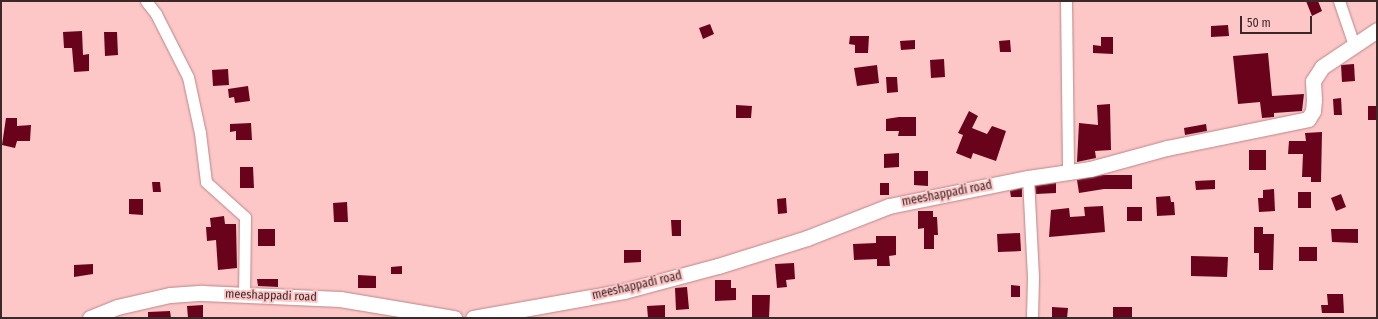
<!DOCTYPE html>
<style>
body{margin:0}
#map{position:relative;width:1378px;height:319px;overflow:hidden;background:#fdc6c7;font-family:"Fira Sans Condensed",sans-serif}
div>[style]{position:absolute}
.building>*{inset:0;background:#68031b}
.roads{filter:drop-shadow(0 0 1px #ba8888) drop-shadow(0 0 1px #ba8888)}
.street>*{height:11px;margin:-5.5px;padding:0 5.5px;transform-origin:5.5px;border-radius:5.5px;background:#fff}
.secondary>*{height:15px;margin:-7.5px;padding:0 7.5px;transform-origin:7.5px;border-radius:7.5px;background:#fff}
span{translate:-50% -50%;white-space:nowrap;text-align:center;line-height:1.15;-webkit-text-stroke:4px #fdc6c7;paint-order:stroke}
.street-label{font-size:12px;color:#3d2829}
.frame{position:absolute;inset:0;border:2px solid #3d2829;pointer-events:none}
.scale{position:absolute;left:1240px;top:16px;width:72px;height:18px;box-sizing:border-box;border:2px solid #3d2829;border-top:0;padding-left:5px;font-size:12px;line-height:14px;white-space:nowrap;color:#3d2829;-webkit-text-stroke:3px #fdc6c7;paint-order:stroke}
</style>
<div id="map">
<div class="building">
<div style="clip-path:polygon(1306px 1px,1318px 1px,1322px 11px,1312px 16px)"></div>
<div style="clip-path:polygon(710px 24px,714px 34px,703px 39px,699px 28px)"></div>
<div style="clip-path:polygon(1228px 25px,1229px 36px,1211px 37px,1211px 26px)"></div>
<div style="clip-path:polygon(82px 31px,83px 55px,89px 54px,89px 71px,74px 72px,72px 48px,64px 48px,63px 32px)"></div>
<div style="clip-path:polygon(104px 32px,117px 32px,118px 55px,105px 56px)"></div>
<div style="clip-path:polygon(850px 36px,869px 36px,868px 53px,855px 53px,855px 45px,849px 44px)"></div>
<div style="clip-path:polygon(1101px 37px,1113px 37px,1113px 54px,1093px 53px,1093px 45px,1101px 46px)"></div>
<div style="clip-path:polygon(915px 40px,915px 49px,901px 50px,900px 41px)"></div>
<div style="clip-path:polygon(1010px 40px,1011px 52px,1000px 52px,999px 41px)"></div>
<div style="clip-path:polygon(1268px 53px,1272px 96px,1304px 94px,1302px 111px,1274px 113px,1274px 117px,1262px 118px,1260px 102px,1238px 104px,1233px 56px)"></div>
<div style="clip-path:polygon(944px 59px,945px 77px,931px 78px,930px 60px)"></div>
<div style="clip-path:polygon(1354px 64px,1355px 81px,1342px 82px,1341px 65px)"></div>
<div style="clip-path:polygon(877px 65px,879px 83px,857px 86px,854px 68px)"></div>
<div style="clip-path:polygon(228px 69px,229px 85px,213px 86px,212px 70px)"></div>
<div style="clip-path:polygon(886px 77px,897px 77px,898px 92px,887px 93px)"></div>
<div style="clip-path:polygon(248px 86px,250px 101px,235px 103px,234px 97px,229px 98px,228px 89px)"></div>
<div style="clip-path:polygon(1341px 98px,1342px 115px,1334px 115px,1333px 99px)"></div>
<div style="clip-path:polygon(1110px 104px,1111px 150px,1095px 151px,1096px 158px,1077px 162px,1079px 123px,1098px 125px,1097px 105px)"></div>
<div style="clip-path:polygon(736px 105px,752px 106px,751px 118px,736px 118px)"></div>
<div style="clip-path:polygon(1368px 106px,1377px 106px,1377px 120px,1368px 120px)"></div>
<div style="clip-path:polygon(969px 111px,978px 116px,972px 128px,987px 134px,992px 126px,1006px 131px,996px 161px,973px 153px,971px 159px,956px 153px,963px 135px,958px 133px)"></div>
<div style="clip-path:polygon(899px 117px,916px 117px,916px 136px,898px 136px,899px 131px,886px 131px,886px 119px)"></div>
<div style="clip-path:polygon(6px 118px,17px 118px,17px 126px,31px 125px,30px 141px,17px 141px,15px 148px,2px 145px)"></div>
<div style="clip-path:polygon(251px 123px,252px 140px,236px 140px,236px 131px,230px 132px,230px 124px)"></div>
<div style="clip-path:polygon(1206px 124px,1207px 131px,1185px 135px,1184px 128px)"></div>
<div style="clip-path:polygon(1322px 132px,1321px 182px,1311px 182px,1311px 177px,1302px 177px,1303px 154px,1288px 154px,1289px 141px,1306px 141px,1305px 133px)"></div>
<div style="clip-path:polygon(1249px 150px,1266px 150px,1266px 170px,1249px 170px)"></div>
<div style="clip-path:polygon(899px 153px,899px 167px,884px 168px,884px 154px)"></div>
<div style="clip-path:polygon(240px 167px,253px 167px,254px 188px,240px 188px)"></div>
<div style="clip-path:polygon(914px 171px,928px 171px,928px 186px,914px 185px)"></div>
<div style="clip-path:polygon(1103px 175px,1132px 175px,1132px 189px,1104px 189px,1079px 193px,1077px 180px)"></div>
<div style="clip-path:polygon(1215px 180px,1215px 189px,1196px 190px,1195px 181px)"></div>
<div style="clip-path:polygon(152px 182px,160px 182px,161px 192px,153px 192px)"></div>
<div style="clip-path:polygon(880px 183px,889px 183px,889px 195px,880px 195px)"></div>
<div style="clip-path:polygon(1056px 183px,1056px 193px,1036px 194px,1035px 186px)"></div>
<div style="clip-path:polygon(1022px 188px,1022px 197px,1011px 197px,1010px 191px)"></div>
<div style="clip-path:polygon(1274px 189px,1275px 211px,1259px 212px,1258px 198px,1263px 198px,1263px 190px)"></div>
<div style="clip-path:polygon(1298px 192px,1311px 192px,1311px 208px,1298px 208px)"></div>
<div style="clip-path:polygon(1341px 194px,1346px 207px,1336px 211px,1331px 198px)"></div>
<div style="clip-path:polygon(1170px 196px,1171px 202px,1174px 202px,1175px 215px,1157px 216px,1156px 197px)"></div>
<div style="clip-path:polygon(786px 198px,787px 213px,778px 214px,777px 199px)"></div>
<div style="clip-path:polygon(129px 199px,143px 199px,143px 215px,129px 214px)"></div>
<div style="clip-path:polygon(347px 202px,348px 222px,334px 222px,333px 203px)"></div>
<div style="clip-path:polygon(1103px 206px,1105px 232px,1049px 237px,1051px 210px,1069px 208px,1070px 217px,1085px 216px,1084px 207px)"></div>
<div style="clip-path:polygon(1127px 207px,1142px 207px,1142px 221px,1127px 221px)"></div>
<div style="clip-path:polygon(918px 211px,933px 211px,933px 217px,937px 217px,938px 235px,934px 235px,934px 249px,924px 249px,924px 228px,918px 229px)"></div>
<div style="clip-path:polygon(224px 216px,225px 224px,236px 224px,237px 268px,218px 270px,216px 240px,207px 241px,206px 227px,211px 227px,210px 218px)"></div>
<div style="clip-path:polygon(671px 220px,681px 220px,681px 236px,672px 236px)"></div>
<div style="clip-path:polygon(1254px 227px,1263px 227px,1263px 234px,1274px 234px,1273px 270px,1259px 270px,1259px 253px,1254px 253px)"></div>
<div style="clip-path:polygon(258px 229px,275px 229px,275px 246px,258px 246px)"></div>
<div style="clip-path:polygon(1331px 229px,1358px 229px,1358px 243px,1332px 242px)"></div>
<div style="clip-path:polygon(1020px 233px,1021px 251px,998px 252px,997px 234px)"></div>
<div style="clip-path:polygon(876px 236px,896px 236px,896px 255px,889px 256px,890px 266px,877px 266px,877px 259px,854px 260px,853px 244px,876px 243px)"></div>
<div style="clip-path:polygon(1299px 247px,1317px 247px,1317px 261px,1299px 261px)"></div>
<div style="clip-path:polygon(624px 250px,641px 250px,641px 262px,624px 263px)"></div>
<div style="clip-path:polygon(1191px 256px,1228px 257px,1227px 277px,1191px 276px)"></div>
<div style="clip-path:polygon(794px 263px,795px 279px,786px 280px,787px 287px,777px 288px,775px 264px)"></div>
<div style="clip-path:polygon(93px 264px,93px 274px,74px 277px,74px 265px)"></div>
<div style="clip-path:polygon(402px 266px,402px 274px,391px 274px,391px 267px)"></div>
<div style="clip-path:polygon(358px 275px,376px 276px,376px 288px,358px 288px)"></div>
<div style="clip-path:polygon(257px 279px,278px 279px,278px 287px,258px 286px)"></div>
<div style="clip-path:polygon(715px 280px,731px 280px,731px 288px,736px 288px,736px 300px,715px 301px)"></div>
<div style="clip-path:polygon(1011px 285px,1020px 286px,1020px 297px,1011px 297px)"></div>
<div style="clip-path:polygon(687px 287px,689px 309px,676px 310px,675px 288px)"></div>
<div style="clip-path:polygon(1327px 294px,1343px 294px,1344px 313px,1322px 313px,1321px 305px,1328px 305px)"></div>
<div style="clip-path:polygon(752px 295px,770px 295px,769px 318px,752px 318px)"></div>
<div style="clip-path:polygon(203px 305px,203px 318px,188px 318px,187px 306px)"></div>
<div style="clip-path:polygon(665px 305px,665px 318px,648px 318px,647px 306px)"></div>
<div style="clip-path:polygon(1052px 307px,1068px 308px,1067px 318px,1052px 318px)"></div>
<div style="clip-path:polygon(1113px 307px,1132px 307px,1132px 318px,1113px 318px)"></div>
<div style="clip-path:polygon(170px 311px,171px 318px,148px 318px,148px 312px)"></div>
</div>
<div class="roads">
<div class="street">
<div style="left:146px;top:1px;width:16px;rotate:52deg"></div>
<div style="left:156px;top:14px;width:71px;rotate:63.1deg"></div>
<div style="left:188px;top:77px;width:57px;rotate:77.9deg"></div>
<div style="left:200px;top:133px;width:49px;rotate:83deg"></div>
<div style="left:206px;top:182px;width:52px;rotate:41.9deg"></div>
<div style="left:245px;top:217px;width:79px;rotate:90.7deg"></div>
<div style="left:1066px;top:1px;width:169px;rotate:89.3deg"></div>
<div style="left:1339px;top:1px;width:46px;rotate:71.2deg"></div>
<div style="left:1028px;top:178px;width:99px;rotate:87.1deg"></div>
<div style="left:1033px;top:277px;width:41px;rotate:91.4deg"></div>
</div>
<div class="secondary">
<div style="left:90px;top:318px;width:29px;rotate:-22deg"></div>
<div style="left:117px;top:307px;width:54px;rotate:-12.8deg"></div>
<div style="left:170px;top:295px;width:32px;rotate:-4deg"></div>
<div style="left:202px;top:293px;width:138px;rotate:2.5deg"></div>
<div style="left:340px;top:299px;width:116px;rotate:9.5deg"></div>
<div style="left:473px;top:318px;width:153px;rotate:-10.1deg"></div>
<div style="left:624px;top:291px;width:97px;rotate:-14.9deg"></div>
<div style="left:718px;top:266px;width:93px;rotate:-17.5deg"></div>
<div style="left:807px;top:238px;width:88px;rotate:-21.3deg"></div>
<div style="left:889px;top:206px;width:142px;rotate:-11.4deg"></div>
<div style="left:1028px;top:178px;width:63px;rotate:-8.3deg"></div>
<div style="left:1090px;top:169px;width:80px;rotate:-15.3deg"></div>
<div style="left:1167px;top:148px;width:144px;rotate:-11.6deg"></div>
<div style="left:1308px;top:119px;width:9px;rotate:-58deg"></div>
<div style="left:1313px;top:111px;width:11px;rotate:-85deg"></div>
<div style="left:1314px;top:100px;width:19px;rotate:-93deg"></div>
<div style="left:1313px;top:81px;width:17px;rotate:-57deg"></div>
<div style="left:1322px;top:67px;width:66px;rotate:-33.9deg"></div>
</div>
</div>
<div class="street-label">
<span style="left:947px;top:194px;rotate:-11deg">meeshappadi road</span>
<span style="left:637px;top:286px;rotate:-13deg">meeshappadi road</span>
<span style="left:271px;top:296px;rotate:2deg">meeshappadi road</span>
</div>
<div class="frame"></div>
<div class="scale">50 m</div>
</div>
